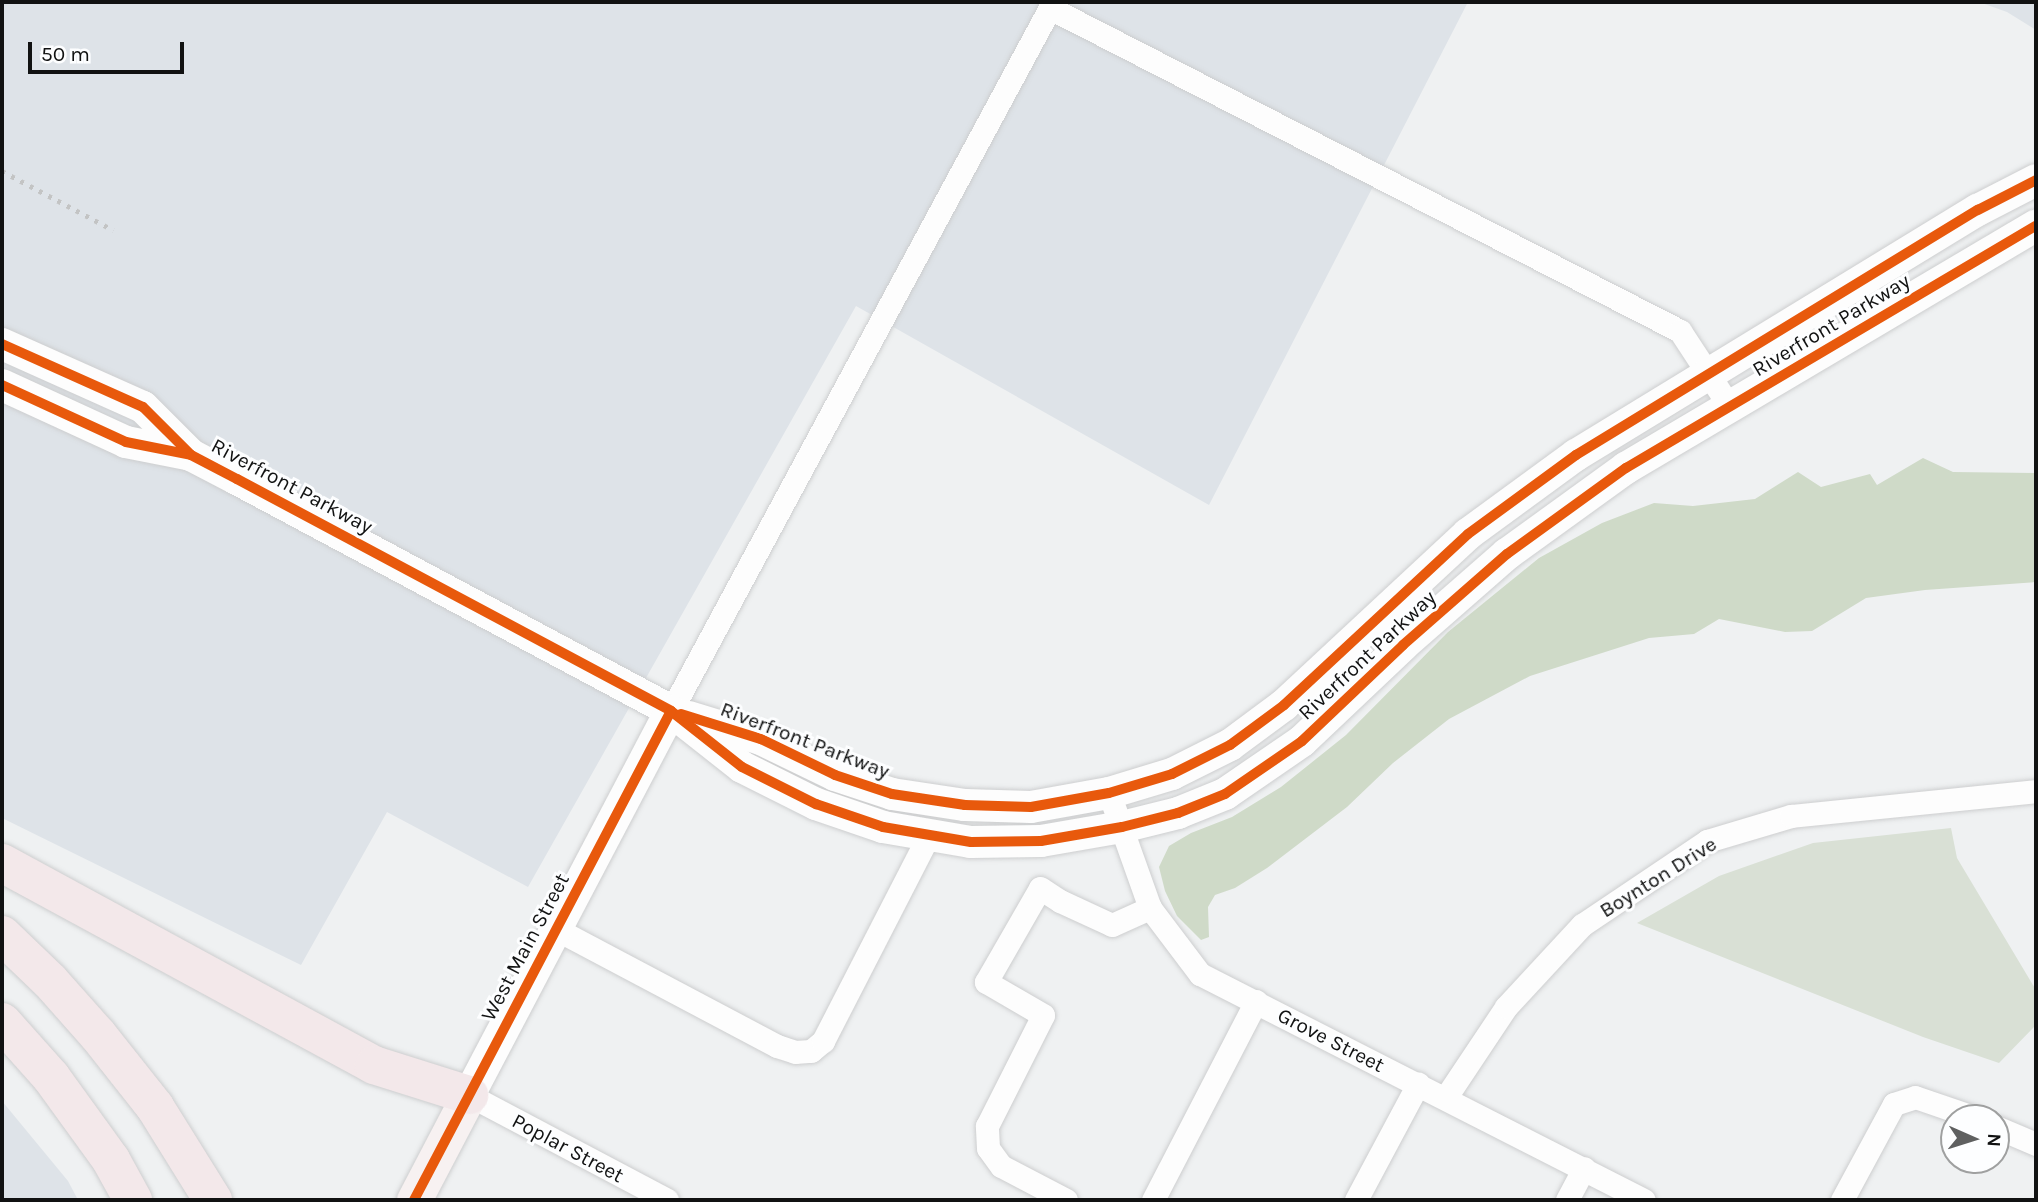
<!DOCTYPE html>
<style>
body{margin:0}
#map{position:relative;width:2038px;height:1202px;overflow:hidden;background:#eff1f2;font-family:Karla,sans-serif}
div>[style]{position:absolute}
.built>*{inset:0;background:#dee3e8}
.green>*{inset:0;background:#d9e0d5}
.forest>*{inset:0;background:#cfdac8}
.roads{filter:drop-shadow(0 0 2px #cdcecf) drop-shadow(0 0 2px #cdcecf)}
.street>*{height:23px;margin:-11.5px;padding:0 11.5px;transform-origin:11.5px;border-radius:11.5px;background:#fdfdfd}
.secondary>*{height:32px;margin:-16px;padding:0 16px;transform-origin:16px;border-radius:16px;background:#fdfdfd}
.primary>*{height:35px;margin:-17.5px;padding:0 17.5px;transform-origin:17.5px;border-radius:17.5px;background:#f7f1f1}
.highway>*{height:38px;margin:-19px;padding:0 19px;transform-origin:19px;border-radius:19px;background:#f3e8ea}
.rail>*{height:5px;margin-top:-2.5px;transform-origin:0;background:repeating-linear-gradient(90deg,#c3c4c4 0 3.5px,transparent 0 10.5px)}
.cycleway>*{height:10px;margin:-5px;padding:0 5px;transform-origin:5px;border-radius:5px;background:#e8590c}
span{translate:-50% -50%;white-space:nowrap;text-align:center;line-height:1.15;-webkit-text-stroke:6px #fdfeff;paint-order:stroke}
.street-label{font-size:21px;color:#111212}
.frame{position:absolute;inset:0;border:4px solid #111212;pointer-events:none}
.north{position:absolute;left:1940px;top:1104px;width:70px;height:70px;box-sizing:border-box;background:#fdfeff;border:2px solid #9fa0a0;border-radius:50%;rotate:93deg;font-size:19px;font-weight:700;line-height:28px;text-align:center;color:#111212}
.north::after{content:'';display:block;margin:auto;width:24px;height:32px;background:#5f6060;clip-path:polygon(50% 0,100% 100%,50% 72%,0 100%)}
.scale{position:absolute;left:28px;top:42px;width:156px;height:32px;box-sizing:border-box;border:4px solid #111212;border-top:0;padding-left:9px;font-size:21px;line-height:24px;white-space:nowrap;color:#111212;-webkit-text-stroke:5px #fdfeff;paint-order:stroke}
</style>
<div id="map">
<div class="built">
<div style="clip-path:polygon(2px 2px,1468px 2px,1209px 505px,856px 306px,528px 887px,387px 812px,301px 965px,2px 818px)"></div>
<div style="clip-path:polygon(1979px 2px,2036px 2px,2036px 30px,2007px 12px)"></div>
<div style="clip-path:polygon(2px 1101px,68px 1181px,78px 1200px,2px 1200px)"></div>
</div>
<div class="green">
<div style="clip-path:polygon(1951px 828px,1957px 858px,2036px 990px,2036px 1025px,1999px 1063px,1923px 1037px,1637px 923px,1719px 876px,1813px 843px)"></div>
</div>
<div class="forest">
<div style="clip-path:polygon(1923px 458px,1953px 472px,2036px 473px,2036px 582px,1925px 590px,1866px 598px,1812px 631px,1785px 632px,1719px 619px,1694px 634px,1649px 638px,1530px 676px,1449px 719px,1393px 763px,1347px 807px,1267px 868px,1235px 888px,1215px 895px,1208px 907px,1209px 937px,1201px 940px,1177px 916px,1165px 891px,1159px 867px,1169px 846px,1191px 833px,1232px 817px,1281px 787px,1346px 735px,1448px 632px,1539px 558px,1602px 523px,1654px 503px,1693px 506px,1755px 499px,1798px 472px,1821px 487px,1870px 474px,1877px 485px)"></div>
</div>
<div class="roads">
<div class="street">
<div style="left:1050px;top:8px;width:708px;rotate:27.14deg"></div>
<div style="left:1680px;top:331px;width:91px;rotate:56.7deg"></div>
<div style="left:671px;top:711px;width:805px;rotate:-61.68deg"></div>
<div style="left:1109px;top:793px;width:122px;rotate:70.4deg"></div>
<div style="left:1150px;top:908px;width:83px;rotate:52.9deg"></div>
<div style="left:1200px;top:974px;width:498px;rotate:27deg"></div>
<div style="left:556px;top:929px;width:250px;rotate:27.9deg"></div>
<div style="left:777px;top:1046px;width:19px;rotate:18deg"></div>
<div style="left:795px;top:1052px;width:16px;rotate:-4deg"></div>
<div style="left:811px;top:1051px;width:16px;rotate:-40deg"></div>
<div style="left:823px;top:1041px;width:232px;rotate:-62.8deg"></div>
<div style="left:469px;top:1095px;width:224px;rotate:27.9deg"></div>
<div style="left:1446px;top:1097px;width:108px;rotate:-56.3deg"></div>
<div style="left:1506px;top:1007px;width:112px;rotate:-47.2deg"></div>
<div style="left:1582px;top:925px;width:151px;rotate:-33.9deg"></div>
<div style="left:1707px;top:841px;width:88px;rotate:-16.6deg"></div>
<div style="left:1791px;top:816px;width:246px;rotate:-5.8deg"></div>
<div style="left:1996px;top:1127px;width:43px;rotate:23deg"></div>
<div style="left:1066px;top:1200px;width:73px;rotate:-152.4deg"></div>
<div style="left:1001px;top:1166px;width:22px;rotate:-126deg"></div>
<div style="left:988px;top:1148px;width:22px;rotate:-93deg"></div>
<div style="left:987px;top:1126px;width:124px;rotate:-63.2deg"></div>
<div style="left:1043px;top:1015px;width:66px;rotate:-149.9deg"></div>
<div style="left:986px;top:982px;width:108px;rotate:-60.1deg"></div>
<div style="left:1040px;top:888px;width:24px;rotate:33deg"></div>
<div style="left:1060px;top:901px;width:57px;rotate:24.8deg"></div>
<div style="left:1112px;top:925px;width:42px;rotate:-24.1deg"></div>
<div style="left:1153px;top:1200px;width:224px;rotate:-62.6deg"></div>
<div style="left:1356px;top:1200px;width:132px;rotate:-61.9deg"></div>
<div style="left:1567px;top:1200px;width:36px;rotate:-62deg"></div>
<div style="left:1842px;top:1200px;width:109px;rotate:-61.6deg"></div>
<div style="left:1894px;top:1104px;width:22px;rotate:-18deg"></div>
<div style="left:1915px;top:1097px;width:65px;rotate:19deg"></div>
</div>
<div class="secondary">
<div style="left:2px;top:344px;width:154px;rotate:24.1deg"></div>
<div style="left:143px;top:407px;width:68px;rotate:45deg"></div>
<div style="left:2px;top:385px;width:136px;rotate:24.7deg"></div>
<div style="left:126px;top:442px;width:66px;rotate:11.3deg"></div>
<div style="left:191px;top:455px;width:52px;rotate:27.6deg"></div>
<div style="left:237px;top:479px;width:492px;rotate:28.1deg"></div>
<div style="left:671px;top:711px;width:90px;rotate:38.3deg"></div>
<div style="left:742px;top:767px;width:83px;rotate:26.6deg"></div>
<div style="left:816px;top:804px;width:71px;rotate:18.9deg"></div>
<div style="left:883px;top:827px;width:89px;rotate:9.7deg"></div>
<div style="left:971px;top:842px;width:70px;rotate:-0.8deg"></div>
<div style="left:1041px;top:841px;width:82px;rotate:-9.8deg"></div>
<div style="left:1122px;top:827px;width:58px;rotate:-14deg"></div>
<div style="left:1178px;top:813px;width:51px;rotate:-22deg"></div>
<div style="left:1225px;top:794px;width:93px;rotate:-34.5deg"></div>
<div style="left:1302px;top:741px;width:139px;rotate:-43.5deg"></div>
<div style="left:1403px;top:645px;width:138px;rotate:-41.2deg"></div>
<div style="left:1507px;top:554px;width:147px;rotate:-35.9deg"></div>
<div style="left:1626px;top:468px;width:476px;rotate:-30.6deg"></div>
<div style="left:689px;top:717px;width:75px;rotate:17deg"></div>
<div style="left:761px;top:739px;width:82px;rotate:25.9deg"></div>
<div style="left:835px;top:775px;width:60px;rotate:18.4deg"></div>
<div style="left:892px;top:794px;width:74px;rotate:8.6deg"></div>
<div style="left:965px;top:805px;width:66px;rotate:1.7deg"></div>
<div style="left:1031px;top:807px;width:79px;rotate:-10.2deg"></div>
<div style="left:1109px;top:793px;width:66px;rotate:-16.8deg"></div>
<div style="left:1172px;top:774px;width:65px;rotate:-26.6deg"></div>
<div style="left:1230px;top:745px;width:67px;rotate:-36.5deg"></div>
<div style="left:1284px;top:705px;width:251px;rotate:-42.9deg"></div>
<div style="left:1468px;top:534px;width:134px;rotate:-36.2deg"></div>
<div style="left:1576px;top:455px;width:471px;rotate:-31.4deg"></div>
<div style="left:1978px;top:210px;width:65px;rotate:-27.3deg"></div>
<div style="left:469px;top:1095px;width:434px;rotate:-62.3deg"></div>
</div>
<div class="primary">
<div style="left:414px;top:1200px;width:119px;rotate:-62.4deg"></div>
</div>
<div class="highway">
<div style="left:2px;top:863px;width:423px;rotate:28.5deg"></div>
<div style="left:374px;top:1065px;width:100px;rotate:17.5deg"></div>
<div style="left:2px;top:935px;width:66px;rotate:43.8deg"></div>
<div style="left:50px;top:981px;width:72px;rotate:48.4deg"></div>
<div style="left:98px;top:1035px;width:92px;rotate:51.6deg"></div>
<div style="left:155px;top:1107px;width:110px;rotate:58.1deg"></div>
<div style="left:2px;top:1022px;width:74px;rotate:48.3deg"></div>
<div style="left:51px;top:1077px;width:102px;rotate:54.1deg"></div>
<div style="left:111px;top:1160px;width:46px;rotate:61.2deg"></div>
</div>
</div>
<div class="rail">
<div style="left:2px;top:171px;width:126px;rotate:28deg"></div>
</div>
<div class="cycleway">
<div style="left:2px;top:344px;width:154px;rotate:24.1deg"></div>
<div style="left:143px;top:407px;width:68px;rotate:45deg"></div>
<div style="left:2px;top:385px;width:136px;rotate:24.7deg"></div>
<div style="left:126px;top:442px;width:66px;rotate:11.3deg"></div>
<div style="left:191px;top:455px;width:52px;rotate:27.6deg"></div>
<div style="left:237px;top:479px;width:492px;rotate:28.1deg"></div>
<div style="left:671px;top:711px;width:90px;rotate:38.3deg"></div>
<div style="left:742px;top:767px;width:83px;rotate:26.6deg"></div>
<div style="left:816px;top:804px;width:71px;rotate:18.9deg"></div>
<div style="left:883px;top:827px;width:89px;rotate:9.7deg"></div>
<div style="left:971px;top:842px;width:70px;rotate:-0.8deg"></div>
<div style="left:1041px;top:841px;width:82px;rotate:-9.8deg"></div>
<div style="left:1122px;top:827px;width:58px;rotate:-14deg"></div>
<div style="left:1178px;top:813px;width:51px;rotate:-22deg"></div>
<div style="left:1225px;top:794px;width:93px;rotate:-34.5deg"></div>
<div style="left:1302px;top:741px;width:139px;rotate:-43.5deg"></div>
<div style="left:1403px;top:645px;width:138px;rotate:-41.2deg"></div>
<div style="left:1507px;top:554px;width:147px;rotate:-35.9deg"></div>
<div style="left:1626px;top:468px;width:476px;rotate:-30.6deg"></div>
<div style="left:681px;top:714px;width:84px;rotate:17.4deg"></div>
<div style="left:761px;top:739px;width:82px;rotate:25.9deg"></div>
<div style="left:835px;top:775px;width:60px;rotate:18.4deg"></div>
<div style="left:892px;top:794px;width:74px;rotate:8.6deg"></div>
<div style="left:965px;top:805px;width:66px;rotate:1.7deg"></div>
<div style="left:1031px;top:807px;width:79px;rotate:-10.2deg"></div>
<div style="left:1109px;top:793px;width:66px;rotate:-16.8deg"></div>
<div style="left:1172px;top:774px;width:65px;rotate:-26.6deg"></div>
<div style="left:1230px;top:745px;width:67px;rotate:-36.5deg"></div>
<div style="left:1284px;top:705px;width:251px;rotate:-42.9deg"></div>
<div style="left:1468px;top:534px;width:134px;rotate:-36.2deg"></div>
<div style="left:1576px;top:455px;width:471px;rotate:-31.4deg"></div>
<div style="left:1978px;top:210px;width:65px;rotate:-27.3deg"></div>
<div style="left:414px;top:1200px;width:552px;rotate:-62.28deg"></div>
</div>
<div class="street-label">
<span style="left:1831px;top:325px;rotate:-31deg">Riverfront Parkway</span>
<span style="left:292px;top:486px;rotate:28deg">Riverfront Parkway</span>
<span style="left:1367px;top:655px;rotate:-43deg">Riverfront Parkway</span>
<span style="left:805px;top:740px;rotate:21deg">Riverfront Parkway</span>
<span style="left:1658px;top:877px;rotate:-32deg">Boynton Drive</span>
<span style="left:525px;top:947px;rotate:-62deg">West Main Street</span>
<span style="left:1331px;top:1040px;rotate:27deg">Grove Street</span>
<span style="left:568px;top:1148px;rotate:28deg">Poplar Street</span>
</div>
<div class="frame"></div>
<div class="north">N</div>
<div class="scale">50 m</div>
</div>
